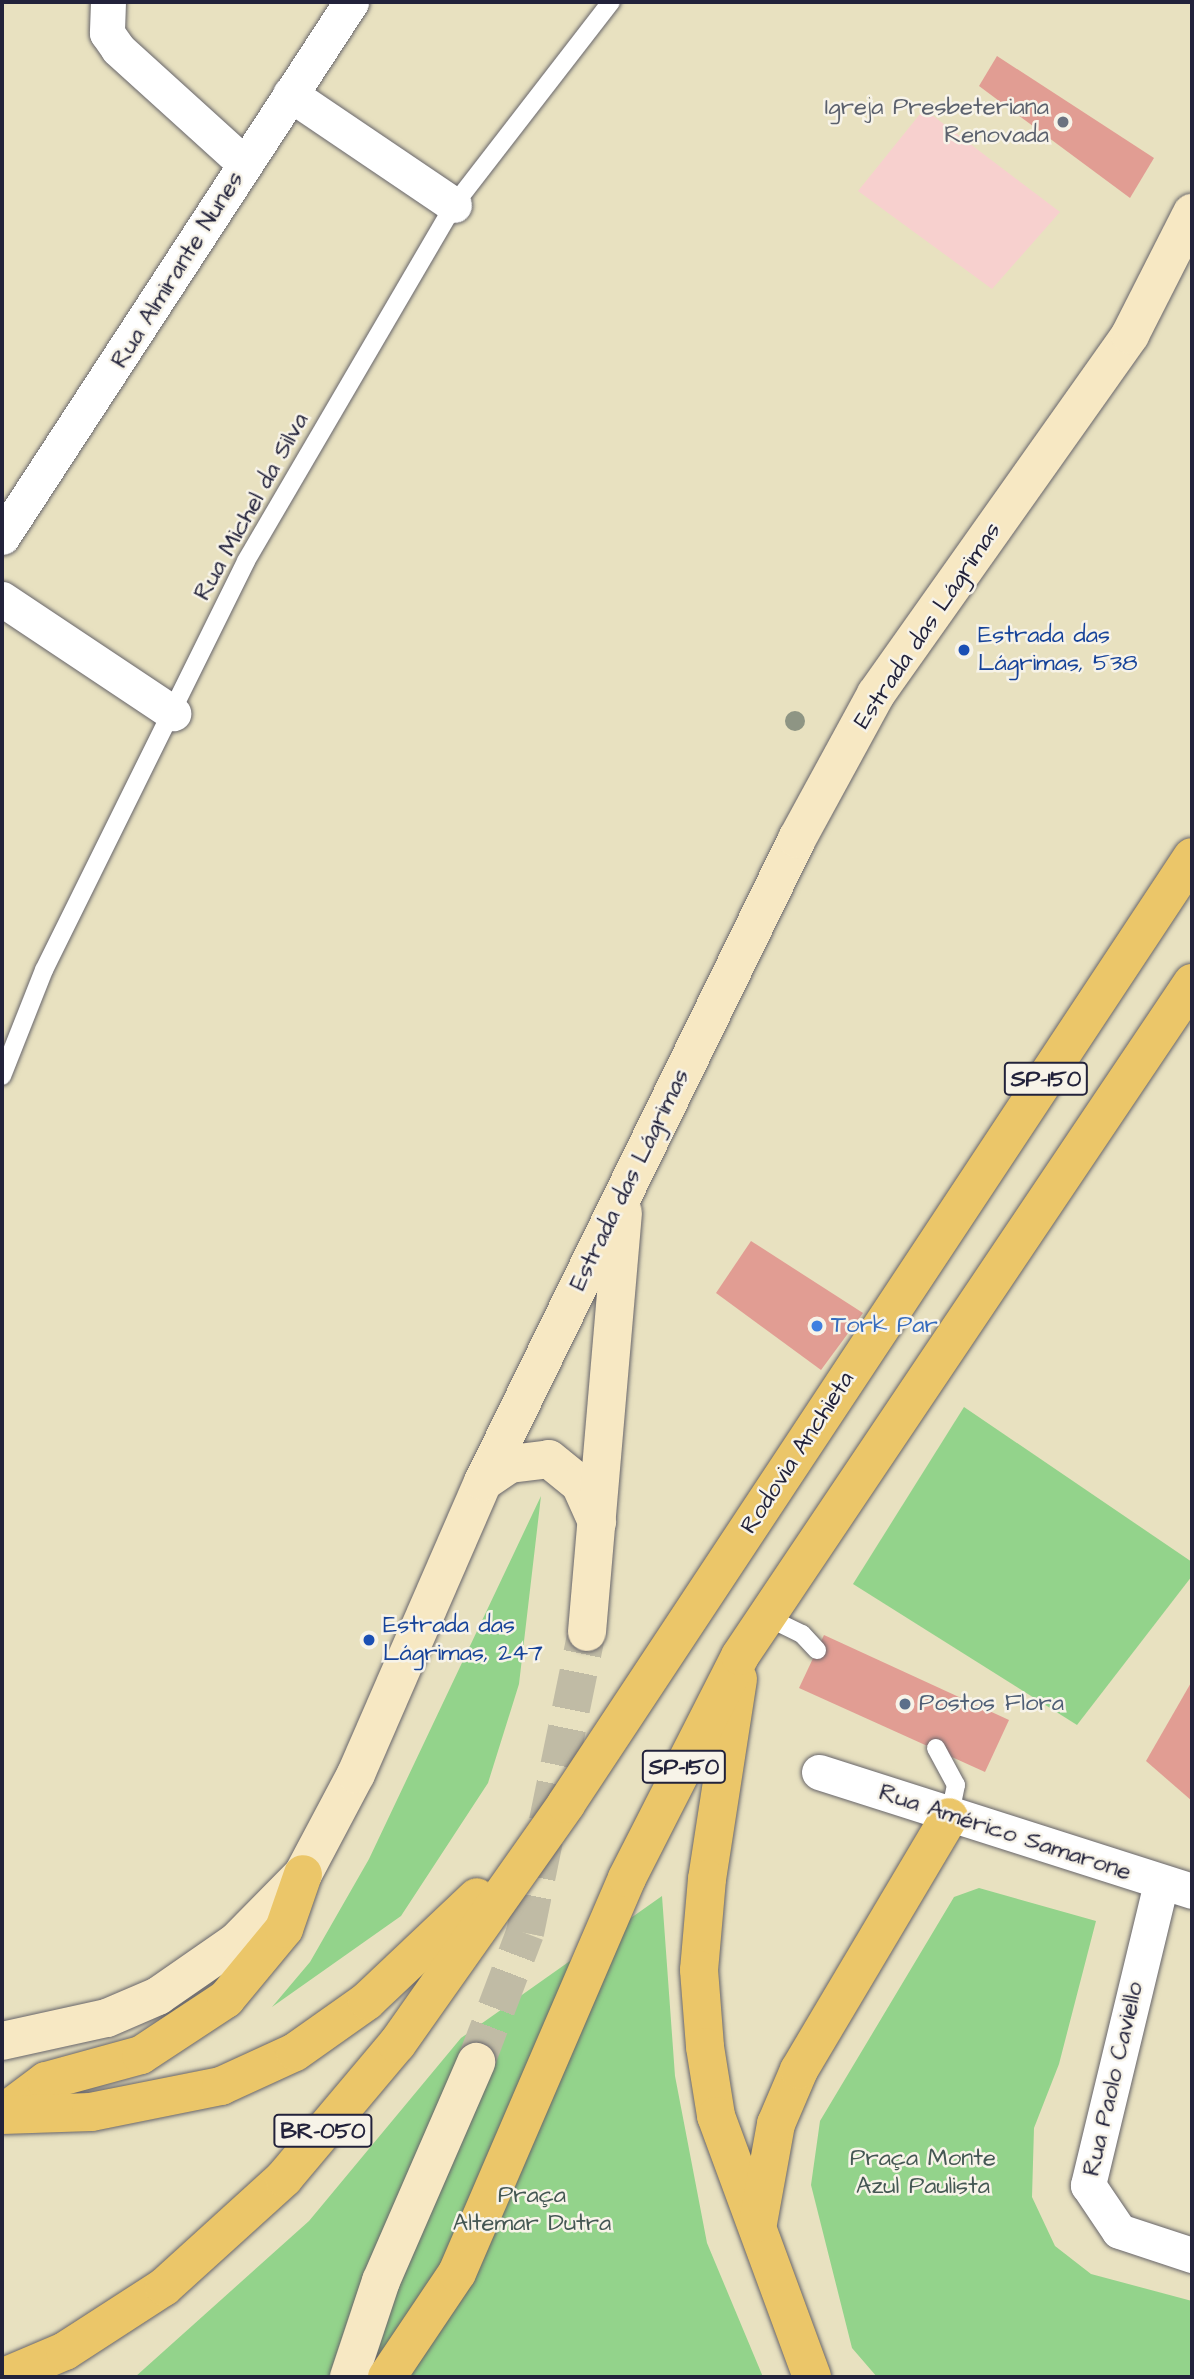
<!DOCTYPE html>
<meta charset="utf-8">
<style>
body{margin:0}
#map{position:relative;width:1194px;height:2379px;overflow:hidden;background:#e8e1c0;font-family:"Architects Daughter",sans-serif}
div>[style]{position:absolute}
.built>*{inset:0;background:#f7d0ce}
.green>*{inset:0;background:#93d38b}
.building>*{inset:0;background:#e19d93}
.secondary-tunnel>*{height:38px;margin-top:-19px;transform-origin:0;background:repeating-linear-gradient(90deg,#c0bba5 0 38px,transparent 0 57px)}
.roads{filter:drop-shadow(0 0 2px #67656a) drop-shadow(0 0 2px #67656a)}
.service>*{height:18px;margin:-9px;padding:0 9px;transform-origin:9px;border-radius:9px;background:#fff}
.minor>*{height:35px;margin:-17.5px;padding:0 17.5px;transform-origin:17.5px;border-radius:17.5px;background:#fff}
.secondary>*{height:38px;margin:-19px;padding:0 19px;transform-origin:19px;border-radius:19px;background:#f7e8c3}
.trunk>*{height:38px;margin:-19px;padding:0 19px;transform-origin:19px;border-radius:19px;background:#ebc669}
.trees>*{width:20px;height:20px;margin:-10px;border-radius:50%;background:#8e9584}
.dots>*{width:19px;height:19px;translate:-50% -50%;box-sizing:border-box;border:4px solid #f7f3e8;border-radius:50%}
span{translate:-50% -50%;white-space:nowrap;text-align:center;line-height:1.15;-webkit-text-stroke:5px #f7f3e8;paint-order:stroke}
.shield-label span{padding:2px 5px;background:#f7f3e8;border:2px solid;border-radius:5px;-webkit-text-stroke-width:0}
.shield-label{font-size:23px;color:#22223b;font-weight:700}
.worship-label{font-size:24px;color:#5b616d}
.right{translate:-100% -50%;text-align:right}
.street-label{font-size:24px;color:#22223b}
.transit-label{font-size:24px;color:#164399}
.left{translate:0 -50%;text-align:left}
.shop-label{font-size:24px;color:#366cbe}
.service-label{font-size:24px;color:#4e5e75}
.park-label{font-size:24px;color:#445753}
.frame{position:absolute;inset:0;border:4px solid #22223b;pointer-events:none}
</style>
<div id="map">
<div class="built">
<div style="clip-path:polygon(924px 109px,1060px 212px,992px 289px,858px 191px)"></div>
</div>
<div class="green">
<div style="clip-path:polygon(964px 1407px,1192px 1562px,1192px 1576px,1077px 1725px,853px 1584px)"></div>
<div style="clip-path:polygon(541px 1496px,519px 1684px,488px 1783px,401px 1916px,272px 2007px,310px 1962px,369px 1859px)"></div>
<div style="clip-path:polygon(979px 1888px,1096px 1921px,1059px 2064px,1034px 2128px,1032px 2197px,1055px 2246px,1091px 2274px,1192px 2301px,1192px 2377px,877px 2377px,852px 2348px,811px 2185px,820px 2121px,954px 1897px)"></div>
<div style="clip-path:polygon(662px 1896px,675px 2076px,707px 2243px,763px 2377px,135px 2377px,309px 2221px,461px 2038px)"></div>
</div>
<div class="building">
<div style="clip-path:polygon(997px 56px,1154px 158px,1130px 198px,979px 86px)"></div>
<div style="clip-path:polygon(751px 1241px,863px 1313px,821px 1370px,716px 1293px)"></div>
<div style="clip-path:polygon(824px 1635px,1009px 1720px,985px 1772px,799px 1688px)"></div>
<div style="clip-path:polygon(1192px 1681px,1192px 1801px,1146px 1761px)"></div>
</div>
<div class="secondary-tunnel">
<div style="left:476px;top:2062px;width:138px;rotate:-69.2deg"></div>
<div style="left:525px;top:1933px;width:307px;rotate:-78.4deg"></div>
</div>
<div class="roads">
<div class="service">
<div style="left:2px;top:1076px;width:114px;rotate:-68.4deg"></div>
<div style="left:44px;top:970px;width:456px;rotate:-63.7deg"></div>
<div style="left:246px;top:561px;width:412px;rotate:-59.7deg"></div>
<div style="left:454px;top:205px;width:257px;rotate:-52.3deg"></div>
<div style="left:767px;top:1617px;width:39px;rotate:26deg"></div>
<div style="left:802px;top:1634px;width:22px;rotate:47deg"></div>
<div style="left:936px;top:1748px;width:42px;rotate:61.6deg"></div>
<div style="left:956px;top:1785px;width:33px;rotate:102deg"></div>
</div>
<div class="minor">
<div style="left:108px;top:2px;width:31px;rotate:92deg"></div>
<div style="left:107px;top:33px;width:19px;rotate:55deg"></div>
<div style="left:118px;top:49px;width:171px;rotate:42.2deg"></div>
<div style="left:290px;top:94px;width:198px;rotate:34.1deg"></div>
<div style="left:2px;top:537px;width:639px;rotate:-56.88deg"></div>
<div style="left:2px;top:599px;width:206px;rotate:33.7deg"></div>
<div style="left:819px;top:1772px;width:392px;rotate:17.7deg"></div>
<div style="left:1161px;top:1883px;width:311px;rotate:103.6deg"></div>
<div style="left:1088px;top:2185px;width:55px;rotate:56deg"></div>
<div style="left:1119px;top:2231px;width:77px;rotate:18.2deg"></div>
</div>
<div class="secondary">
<div style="left:483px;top:1482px;width:32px;rotate:-34deg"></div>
<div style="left:510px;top:1464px;width:39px;rotate:-7deg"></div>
<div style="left:549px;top:1459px;width:40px;rotate:39deg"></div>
<div style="left:580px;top:1484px;width:42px;rotate:65.9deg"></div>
<div style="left:587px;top:1632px;width:421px;rotate:-85.1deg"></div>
<div style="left:2px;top:2041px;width:107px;rotate:-12.4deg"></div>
<div style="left:107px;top:2018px;width:56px;rotate:-23.3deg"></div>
<div style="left:158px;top:1996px;width:95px;rotate:-34.7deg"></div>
<div style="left:236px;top:1942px;width:95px;rotate:-45.4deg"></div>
<div style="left:303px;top:1874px;width:113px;rotate:-62.1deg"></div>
<div style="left:356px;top:1774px;width:318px;rotate:-66.5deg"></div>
<div style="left:483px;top:1482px;width:716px;rotate:-63.97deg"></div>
<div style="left:797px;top:839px;width:165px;rotate:-61.4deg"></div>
<div style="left:876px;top:694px;width:440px;rotate:-54.7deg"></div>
<div style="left:1130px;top:335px;width:137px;rotate:-63.1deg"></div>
<div style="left:349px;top:2377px;width:101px;rotate:-71.6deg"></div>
<div style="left:381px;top:2281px;width:239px;rotate:-66.5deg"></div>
</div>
<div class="trunk">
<div style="left:738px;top:1679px;width:202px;rotate:98.8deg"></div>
<div style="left:707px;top:1879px;width:91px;rotate:95deg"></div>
<div style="left:699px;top:1970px;width:77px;rotate:85.5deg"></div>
<div style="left:705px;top:2047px;width:70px;rotate:80.9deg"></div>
<div style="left:716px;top:2116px;width:278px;rotate:69.8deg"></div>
<div style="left:2px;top:2114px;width:55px;rotate:-36.9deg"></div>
<div style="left:46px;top:2081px;width:98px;rotate:-15.3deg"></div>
<div style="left:141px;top:2055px;width:102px;rotate:-33.4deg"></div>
<div style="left:226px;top:1999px;width:91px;rotate:-50.4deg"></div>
<div style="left:284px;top:1929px;width:58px;rotate:-70.9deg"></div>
<div style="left:2px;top:2115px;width:89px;rotate:-1.9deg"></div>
<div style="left:91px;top:2112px;width:133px;rotate:-11.3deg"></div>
<div style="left:221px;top:2086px;width:81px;rotate:-24.7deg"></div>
<div style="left:295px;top:2052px;width:88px;rotate:-35.3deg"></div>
<div style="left:367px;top:2001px;width:151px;rotate:-43.4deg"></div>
<div style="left:758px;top:2223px;width:101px;rotate:-79.7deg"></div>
<div style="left:776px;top:2124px;width:59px;rotate:-66.9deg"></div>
<div style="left:799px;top:2070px;width:294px;rotate:-59.3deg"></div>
<div style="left:4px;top:2377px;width:66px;rotate:-23.1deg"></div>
<div style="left:65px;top:2351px;width:118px;rotate:-32.9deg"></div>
<div style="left:164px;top:2287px;width:162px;rotate:-42.2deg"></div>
<div style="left:284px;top:2178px;width:175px;rotate:-49.9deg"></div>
<div style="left:397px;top:2044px;width:294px;rotate:-54.8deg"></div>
<div style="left:566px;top:1804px;width:1135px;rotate:-56.53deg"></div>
<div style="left:387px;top:2377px;width:125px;rotate:-56.1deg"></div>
<div style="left:457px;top:2273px;width:430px;rotate:-66.7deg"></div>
<div style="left:627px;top:1878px;width:249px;rotate:-63deg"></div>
<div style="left:740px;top:1656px;width:811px;rotate:-56.11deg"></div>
</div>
</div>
<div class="trees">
<div style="left:795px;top:721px"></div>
</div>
<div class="dots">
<div style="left:1063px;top:122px;background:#6b7280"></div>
<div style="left:964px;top:650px;background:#1a4fb4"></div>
<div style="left:817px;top:1326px;background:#3f7fe0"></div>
<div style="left:369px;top:1640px;background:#1a4fb4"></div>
<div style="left:905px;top:1704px;background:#5c6f8a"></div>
</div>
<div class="shield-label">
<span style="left:1046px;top:1079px">SP-150</span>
<span style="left:684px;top:1767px">SP-150</span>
<span style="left:323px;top:2131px">BR-050</span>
</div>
<div class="worship-label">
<span class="right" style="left:1049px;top:122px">Igreja Presbeteriana<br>Renovada</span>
</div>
<div class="street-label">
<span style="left:178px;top:270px;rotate:-58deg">Rua Almirante Nunes</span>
<span style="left:252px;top:507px;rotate:-61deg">Rua Michel da Silva</span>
<span style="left:928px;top:626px;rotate:-56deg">Estrada das Lágrimas</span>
<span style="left:630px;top:1180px;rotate:-64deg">Estrada das Lágrimas</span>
<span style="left:798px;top:1453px;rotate:-57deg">Rodovia Anchieta</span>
<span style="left:1005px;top:1833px;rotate:18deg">Rua Américo Samarone</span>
<span style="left:1114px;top:2079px;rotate:-77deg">Rua Paolo Caviello</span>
</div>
<div class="transit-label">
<span class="left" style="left:978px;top:650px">Estrada das<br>Lágrimas, 538</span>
<span class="left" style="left:383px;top:1640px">Estrada das<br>Lágrimas, 247</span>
</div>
<div class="shop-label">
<span class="left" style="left:831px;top:1326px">Tork Par</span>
</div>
<div class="service-label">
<span class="left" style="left:919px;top:1704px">Postos Flora</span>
</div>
<div class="park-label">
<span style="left:923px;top:2173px">Praça Monte<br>Azul Paulista</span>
<span style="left:532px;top:2210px">Praça<br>Altemar Dutra</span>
</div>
<div class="frame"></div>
</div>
